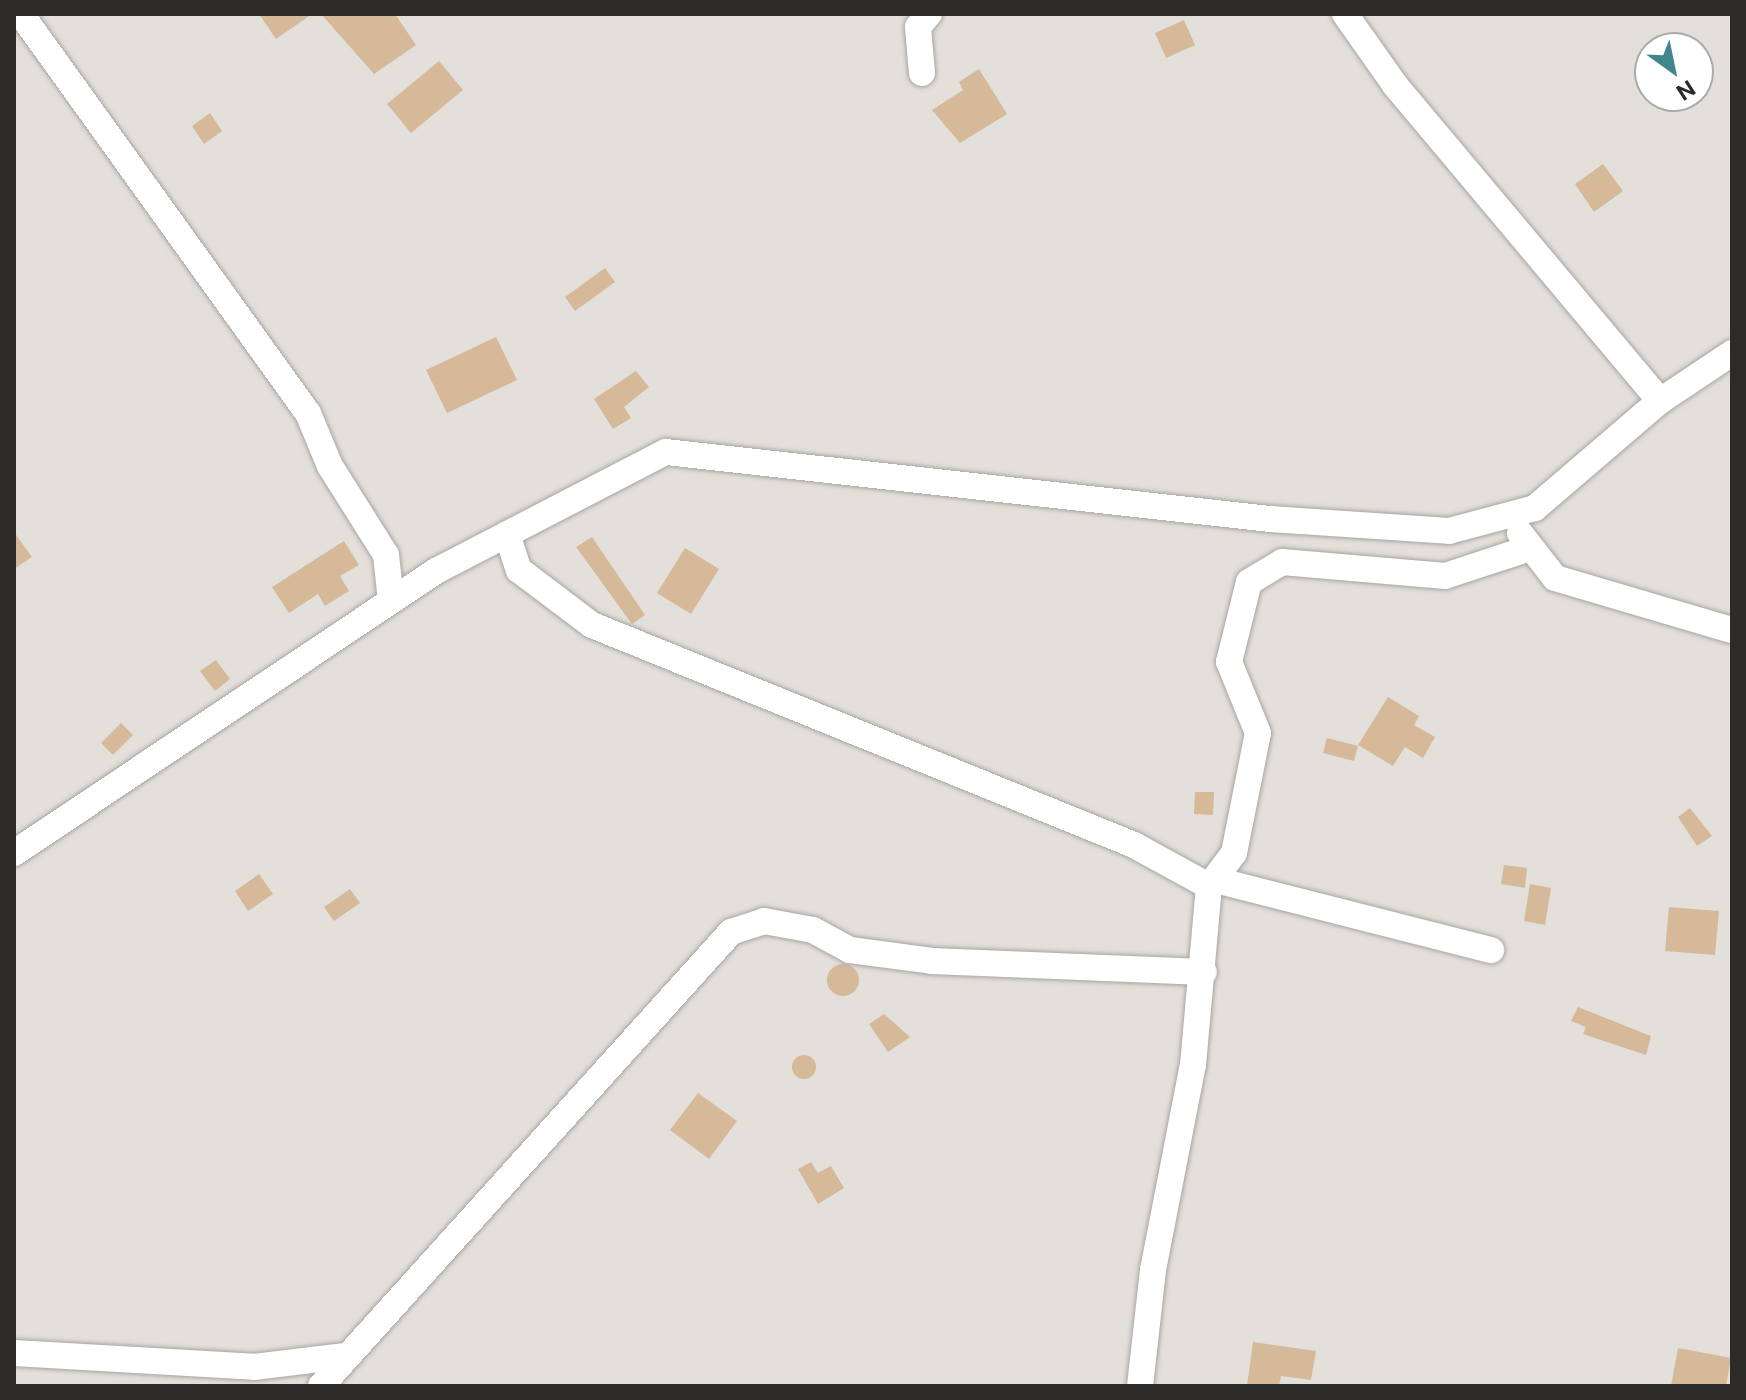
<!DOCTYPE html>
<style>
body{margin:0}
#map{position:relative;width:1746px;height:1400px;overflow:hidden;background:#e3dfda;font-family:"Public Sans",sans-serif}
div>[style]{position:absolute}
.building>*{inset:0;background:#d6b998}
.round{border-radius:50%}
.roads{filter:drop-shadow(0 0 2px #a9a5a0) drop-shadow(0 0 2px #a9a5a0)}
.minor>*{height:26px;margin:-13px;padding:0 13px;transform-origin:13px;border-radius:13px;background:#fff}
span{translate:-50% -50%;white-space:nowrap;text-align:center;line-height:1.15;-webkit-text-stroke:6px #fff;paint-order:stroke}
.frame{position:absolute;inset:0;border:16px solid #2d2b29;pointer-events:none}
.north{position:absolute;left:1634px;top:32px;width:80px;height:80px;box-sizing:border-box;background:#fff;border:2px solid #abaaa9;border-radius:50%;rotate:147deg;font-size:22px;font-weight:700;line-height:32px;text-align:center;color:#2d2b29}
.north::after{content:'';display:block;margin:auto;width:28px;height:36px;background:#40878d;clip-path:polygon(50% 0,100% 100%,50% 72%,0 100%)}
</style>
<div id="map">
<div class="building">
<div style="clip-path:polygon(259px 14px,312px 14px,276px 39px)"></div>
<div style="clip-path:polygon(321px 14px,395px 14px,416px 45px,374px 74px)"></div>
<div style="clip-path:polygon(1184px 20px,1195px 45px,1166px 58px,1155px 33px)"></div>
<div style="clip-path:polygon(439px 61px,463px 90px,411px 133px,387px 104px)"></div>
<div style="clip-path:polygon(979px 69px,1007px 114px,960px 143px,932px 110px,963px 90px,959px 82px)"></div>
<div style="clip-path:polygon(210px 113px,222px 131px,204px 144px,192px 126px)"></div>
<div style="clip-path:polygon(1603px 164px,1623px 191px,1594px 212px,1575px 184px)"></div>
<div style="clip-path:polygon(605px 268px,615px 282px,575px 311px,565px 297px)"></div>
<div style="clip-path:polygon(496px 337px,517px 380px,447px 413px,426px 370px)"></div>
<div style="clip-path:polygon(636px 371px,649px 387px,624px 407px,631px 418px,613px 429px,594px 399px)"></div>
<div style="clip-path:polygon(14px 532px,32px 557px,14px 569px)"></div>
<div style="clip-path:polygon(592px 537px,645px 615px,632px 624px,576px 547px)"></div>
<div style="clip-path:polygon(344px 541px,359px 565px,340px 576px,349px 591px,325px 606px,318px 594px,289px 613px,272px 587px)"></div>
<div style="clip-path:polygon(685px 548px,719px 569px,691px 614px,657px 593px)"></div>
<div style="clip-path:polygon(216px 660px,230px 679px,215px 691px,200px 671px)"></div>
<div style="clip-path:polygon(1388px 697px,1419px 716px,1414px 725px,1435px 737px,1423px 758px,1405px 747px,1393px 766px,1358px 745px)"></div>
<div style="clip-path:polygon(121px 723px,133px 735px,113px 755px,101px 743px)"></div>
<div style="clip-path:polygon(1327px 738px,1358px 746px,1354px 761px,1323px 753px)"></div>
<div style="clip-path:polygon(1195px 792px,1214px 792px,1213px 815px,1194px 814px)"></div>
<div style="clip-path:polygon(1690px 808px,1712px 836px,1697px 846px,1678px 817px)"></div>
<div style="clip-path:polygon(1504px 865px,1527px 868px,1525px 888px,1501px 884px)"></div>
<div style="clip-path:polygon(259px 874px,273px 894px,248px 911px,235px 891px)"></div>
<div style="clip-path:polygon(1530px 884px,1551px 888px,1545px 925px,1524px 921px)"></div>
<div style="clip-path:polygon(350px 889px,360px 903px,334px 921px,324px 907px)"></div>
<div style="clip-path:polygon(1669px 907px,1719px 911px,1715px 955px,1665px 951px)"></div>
<div class="round" style="left:827px;top:964px;width:32px;height:32px"></div>
<div style="clip-path:polygon(1578px 1007px,1651px 1036px,1646px 1055px,1583px 1034px,1586px 1027px,1571px 1021px)"></div>
<div style="clip-path:polygon(884px 1014px,910px 1037px,888px 1052px,869px 1024px)"></div>
<div class="round" style="left:792px;top:1055px;width:24px;height:24px"></div>
<div style="clip-path:polygon(698px 1093px,737px 1121px,709px 1159px,670px 1130px)"></div>
<div style="clip-path:polygon(811px 1162px,818px 1173px,831px 1166px,844px 1188px,818px 1204px,798px 1169px)"></div>
<div style="clip-path:polygon(1253px 1342px,1316px 1351px,1311px 1380px,1281px 1376px,1279px 1386px,1247px 1386px)"></div>
<div style="clip-path:polygon(1678px 1348px,1731px 1358px,1726px 1386px,1671px 1386px)"></div>
</div>
<div class="roads">
<div class="minor">
<div style="left:21px;top:14px;width:491px;rotate:54.3deg"></div>
<div style="left:308px;top:413px;width:57px;rotate:67.5deg"></div>
<div style="left:330px;top:466px;width:105px;rotate:57.8deg"></div>
<div style="left:386px;top:555px;width:46px;rotate:83.8deg"></div>
<div style="left:1345px;top:14px;width:87px;rotate:54.8deg"></div>
<div style="left:1395px;top:85px;width:412px;rotate:50deg"></div>
<div style="left:922px;top:73px;width:46px;rotate:-95deg"></div>
<div style="left:918px;top:27px;width:17px;rotate:-50deg"></div>
<div style="left:1520px;top:533px;width:57px;rotate:52.1deg"></div>
<div style="left:1555px;top:578px;width:184px;rotate:16.4deg"></div>
<div style="left:507px;top:534px;width:38px;rotate:72deg"></div>
<div style="left:519px;top:570px;width:91px;rotate:37deg"></div>
<div style="left:592px;top:625px;width:585px;rotate:22.09deg"></div>
<div style="left:1134px;top:845px;width:85px;rotate:28.7deg"></div>
<div style="left:14px;top:853px;width:508px;rotate:-33.75deg"></div>
<div style="left:436px;top:571px;width:259px;rotate:-27.4deg"></div>
<div style="left:666px;top:452px;width:608px;rotate:6.33deg"></div>
<div style="left:1270px;top:519px;width:179px;rotate:3.8deg"></div>
<div style="left:1449px;top:531px;width:89px;rotate:-15deg"></div>
<div style="left:1535px;top:508px;width:165px;rotate:-40.6deg"></div>
<div style="left:1660px;top:401px;width:87px;rotate:-33.7deg"></div>
<div style="left:1216px;top:880px;width:284px;rotate:14.3deg"></div>
<div style="left:14px;top:1353px;width:240px;rotate:3.3deg"></div>
<div style="left:254px;top:1367px;width:92px;rotate:-6.9deg"></div>
<div style="left:321px;top:1386px;width:612px;rotate:-47.92deg"></div>
<div style="left:731px;top:932px;width:35px;rotate:-18deg"></div>
<div style="left:764px;top:921px;width:50px;rotate:10.4deg"></div>
<div style="left:813px;top:930px;width:42px;rotate:28.4deg"></div>
<div style="left:850px;top:950px;width:83px;rotate:7.6deg"></div>
<div style="left:932px;top:961px;width:272px;rotate:2.3deg"></div>
<div style="left:1140px;top:1386px;width:117px;rotate:-83.6deg"></div>
<div style="left:1153px;top:1270px;width:209px;rotate:-79deg"></div>
<div style="left:1193px;top:1065px;width:180px;rotate:-84.9deg"></div>
<div style="left:1209px;top:886px;width:41px;rotate:-52.9deg"></div>
<div style="left:1234px;top:853px;width:122px;rotate:-78.7deg"></div>
<div style="left:1258px;top:733px;width:77px;rotate:-112.2deg"></div>
<div style="left:1229px;top:662px;width:82px;rotate:-76deg"></div>
<div style="left:1249px;top:582px;width:39px;rotate:-31deg"></div>
<div style="left:1282px;top:562px;width:164px;rotate:4.9deg"></div>
<div style="left:1445px;top:576px;width:86px;rotate:-18.2deg"></div>
</div>
</div>
<div class="frame"></div>
<div class="north">N</div>
</div>
